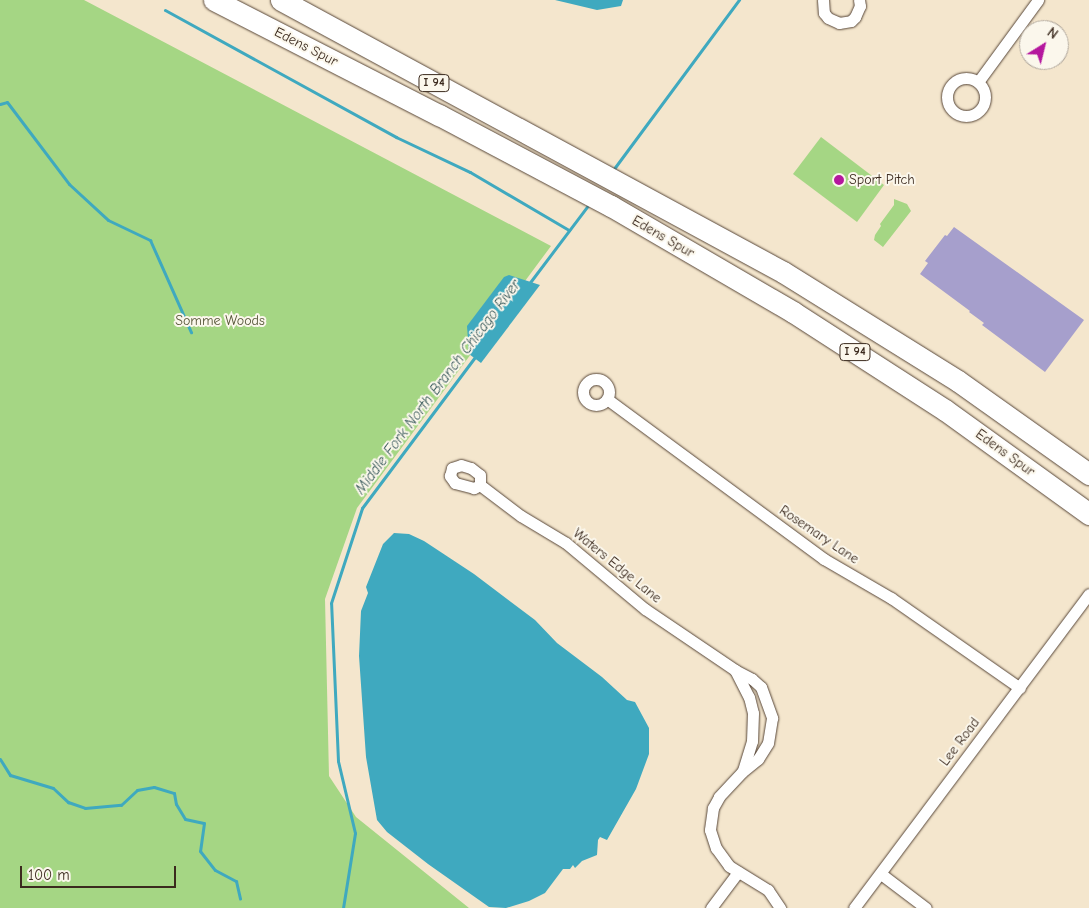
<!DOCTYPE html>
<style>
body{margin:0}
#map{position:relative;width:1089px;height:908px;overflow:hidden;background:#f4e6cd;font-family:"Comic Neue",sans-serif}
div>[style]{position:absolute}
.green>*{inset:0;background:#a5d684}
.water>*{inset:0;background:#3fa9bf}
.stream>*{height:3px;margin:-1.5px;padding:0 1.5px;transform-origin:1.5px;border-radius:1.5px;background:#3fa9bf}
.building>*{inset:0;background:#a69fcc}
.roads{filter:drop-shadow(0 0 1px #574638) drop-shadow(0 0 1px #574638)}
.street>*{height:11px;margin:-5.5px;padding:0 5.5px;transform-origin:5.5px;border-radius:5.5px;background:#fff}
.street>.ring{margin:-5.5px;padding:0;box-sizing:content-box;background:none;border:11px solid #fff;border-radius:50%}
.highway>*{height:21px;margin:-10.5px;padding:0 10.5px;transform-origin:10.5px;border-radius:10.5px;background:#fff}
.dots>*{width:14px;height:14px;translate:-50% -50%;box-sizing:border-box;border:2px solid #fbf7ec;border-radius:50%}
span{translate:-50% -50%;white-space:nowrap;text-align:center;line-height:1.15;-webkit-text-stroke:4px #fbf7ec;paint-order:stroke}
.shield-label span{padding:1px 4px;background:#fbf7ec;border:1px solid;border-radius:4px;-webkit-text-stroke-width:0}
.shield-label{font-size:12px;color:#3b2a1e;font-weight:700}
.street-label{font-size:14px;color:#3b2a1e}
.poi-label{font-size:14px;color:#3b2a1e}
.left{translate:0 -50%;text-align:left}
.park-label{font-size:14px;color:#565538}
.water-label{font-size:15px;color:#3d5d5e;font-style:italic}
.north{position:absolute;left:1019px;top:20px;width:50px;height:50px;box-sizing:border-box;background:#fbf7ec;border:1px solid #aea59a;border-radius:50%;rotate:36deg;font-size:14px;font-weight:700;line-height:20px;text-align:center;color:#3b2a1e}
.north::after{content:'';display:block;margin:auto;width:18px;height:22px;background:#b5179e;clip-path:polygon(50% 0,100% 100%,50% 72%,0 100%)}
.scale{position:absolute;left:20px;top:866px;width:156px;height:22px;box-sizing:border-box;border:2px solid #3b2a1e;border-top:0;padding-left:6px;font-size:15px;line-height:18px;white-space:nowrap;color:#3b2a1e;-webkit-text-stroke:4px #fbf7ec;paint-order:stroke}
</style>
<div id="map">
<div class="green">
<div style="clip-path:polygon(0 0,84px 0,551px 246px,357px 508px,325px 599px,329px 776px,356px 817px,469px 908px,0 908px)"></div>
<div style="clip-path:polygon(821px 137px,884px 185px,857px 222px,793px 174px)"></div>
<div style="clip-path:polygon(894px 199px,907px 204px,911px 211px,883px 247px,874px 240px,875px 235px,881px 226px,880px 224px,894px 205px)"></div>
</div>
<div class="water">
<div style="clip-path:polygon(555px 0,623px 0,621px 6px,597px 10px)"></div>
<div style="clip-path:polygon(509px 275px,540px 285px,481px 363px,469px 354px,467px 326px,504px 277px)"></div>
<div style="clip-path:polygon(394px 533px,409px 534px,424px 541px,474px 574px,535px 620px,557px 643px,602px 677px,627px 700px,635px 702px,649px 728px,649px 754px,636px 789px,607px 840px,600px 837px,598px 840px,597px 855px,582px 861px,575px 868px,573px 865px,570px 869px,563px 869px,545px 893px,529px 901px,506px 908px,489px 907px,428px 864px,387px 832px,377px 820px,366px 757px,359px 656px,361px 611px,368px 593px,366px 587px,383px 544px)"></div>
</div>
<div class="stream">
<div style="left:165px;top:10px;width:264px;rotate:28.8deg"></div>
<div style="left:396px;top:137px;width:82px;rotate:25.3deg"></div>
<div style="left:470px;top:172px;width:115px;rotate:30.4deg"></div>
<div style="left:0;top:104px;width:7px;rotate:-16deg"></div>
<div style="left:7px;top:102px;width:103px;rotate:52.9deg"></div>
<div style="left:69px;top:184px;width:53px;rotate:42.7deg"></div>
<div style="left:108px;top:220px;width:47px;rotate:25.5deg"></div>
<div style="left:150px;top:240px;width:101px;rotate:66deg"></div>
<div style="left:613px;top:170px;width:212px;rotate:-53.5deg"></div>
<div style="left:528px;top:285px;width:101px;rotate:-53deg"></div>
<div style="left:0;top:759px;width:19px;rotate:58deg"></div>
<div style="left:10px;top:775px;width:45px;rotate:16.8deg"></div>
<div style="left:53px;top:788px;width:21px;rotate:43deg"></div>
<div style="left:68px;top:802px;width:18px;rotate:19deg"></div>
<div style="left:85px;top:808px;width:36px;rotate:-5deg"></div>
<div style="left:121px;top:805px;width:22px;rotate:-43deg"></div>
<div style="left:137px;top:790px;width:17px;rotate:-10deg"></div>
<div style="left:154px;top:787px;width:21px;rotate:17deg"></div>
<div style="left:174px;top:793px;width:11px;rotate:80deg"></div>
<div style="left:176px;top:804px;width:17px;rotate:59deg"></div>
<div style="left:185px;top:819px;width:19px;rotate:12deg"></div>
<div style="left:204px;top:823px;width:28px;rotate:98deg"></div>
<div style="left:200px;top:851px;width:24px;rotate:52deg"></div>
<div style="left:215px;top:870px;width:24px;rotate:28deg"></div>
<div style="left:236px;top:881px;width:18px;rotate:77deg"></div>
<div style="left:343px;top:908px;width:76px;rotate:-80.9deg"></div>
<div style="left:355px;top:833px;width:74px;rotate:-103.3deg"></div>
<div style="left:338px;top:761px;width:158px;rotate:-92.5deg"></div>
<div style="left:331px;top:603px;width:100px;rotate:-71.9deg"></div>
<div style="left:362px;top:508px;width:192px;rotate:-53.2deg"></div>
</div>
<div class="building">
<div style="clip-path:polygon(954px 227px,1084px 320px,1045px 372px,982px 325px,984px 323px,969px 312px,970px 311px,920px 274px,928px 263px,925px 261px,945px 235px,947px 236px)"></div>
</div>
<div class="roads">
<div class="street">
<div style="left:823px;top:0;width:13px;rotate:86deg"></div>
<div style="left:824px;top:13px;width:6px;rotate:51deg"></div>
<div style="left:828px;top:18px;width:12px;rotate:24deg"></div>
<div style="left:839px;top:23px;width:12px;rotate:-9deg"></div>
<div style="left:851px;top:21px;width:6px;rotate:-45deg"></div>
<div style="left:855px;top:17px;width:12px;rotate:-66deg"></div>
<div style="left:860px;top:6px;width:6px;rotate:-99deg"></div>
<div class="ring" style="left:947px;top:78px;width:27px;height:27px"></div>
<div style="left:978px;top:82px;width:102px;rotate:-53.8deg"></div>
<div class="ring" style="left:583px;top:379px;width:15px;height:15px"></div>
<div style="left:607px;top:399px;width:270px;rotate:36.4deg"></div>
<div style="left:824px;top:559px;width:78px;rotate:30.2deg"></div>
<div style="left:891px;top:598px;width:157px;rotate:34.9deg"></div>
<div style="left:480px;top:485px;width:7px;rotate:153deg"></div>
<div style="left:474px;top:488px;width:20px;rotate:-165deg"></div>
<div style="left:455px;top:483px;width:9px;rotate:-126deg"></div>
<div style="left:450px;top:476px;width:8px;rotate:-76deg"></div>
<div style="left:452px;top:468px;width:9px;rotate:-18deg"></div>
<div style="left:461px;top:465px;width:10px;rotate:17deg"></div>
<div style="left:471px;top:468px;width:11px;rotate:38deg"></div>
<div style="left:480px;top:475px;width:10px;rotate:90deg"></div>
<div style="left:480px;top:485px;width:51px;rotate:37.1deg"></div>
<div style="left:521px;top:516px;width:52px;rotate:31deg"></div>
<div style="left:566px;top:543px;width:103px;rotate:39.9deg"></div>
<div style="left:645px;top:609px;width:109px;rotate:34.1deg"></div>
<div style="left:735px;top:670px;width:19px;rotate:28deg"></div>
<div style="left:752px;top:679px;width:12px;rotate:42deg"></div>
<div style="left:761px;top:687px;width:33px;rotate:70deg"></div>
<div style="left:772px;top:718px;width:25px;rotate:99deg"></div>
<div style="left:768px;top:743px;width:19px;rotate:122deg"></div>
<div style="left:758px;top:759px;width:21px;rotate:141deg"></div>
<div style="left:742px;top:772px;width:34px;rotate:133deg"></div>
<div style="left:719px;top:797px;width:13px;rotate:119deg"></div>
<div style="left:713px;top:808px;width:22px;rotate:98deg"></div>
<div style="left:710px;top:830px;width:19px;rotate:72deg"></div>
<div style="left:716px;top:848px;width:22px;rotate:54deg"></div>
<div style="left:729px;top:866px;width:46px;rotate:31.6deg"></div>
<div style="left:768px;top:890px;width:22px;rotate:56deg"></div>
<div style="left:735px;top:670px;width:30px;rotate:63deg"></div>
<div style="left:749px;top:697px;width:16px;rotate:76deg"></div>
<div style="left:753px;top:713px;width:28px;rotate:92deg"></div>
<div style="left:752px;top:741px;width:30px;rotate:107deg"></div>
<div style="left:881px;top:874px;width:56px;rotate:37.1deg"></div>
<div style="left:711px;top:908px;width:45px;rotate:-53.1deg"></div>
<div style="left:854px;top:908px;width:392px;rotate:-53.2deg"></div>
</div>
<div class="highway">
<div style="left:214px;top:0;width:253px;rotate:27.1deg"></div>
<div style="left:439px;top:115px;width:195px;rotate:27.9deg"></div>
<div style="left:611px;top:206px;width:211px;rotate:30.2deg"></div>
<div style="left:793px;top:312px;width:181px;rotate:32.8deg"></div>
<div style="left:945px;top:410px;width:178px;rotate:35.8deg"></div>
<div style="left:281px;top:0;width:571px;rotate:28.45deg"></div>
<div style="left:783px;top:272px;width:206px;rotate:31.9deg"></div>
<div style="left:958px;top:381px;width:161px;rotate:35.4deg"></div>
</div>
</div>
<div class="dots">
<div style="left:839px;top:180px;background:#b5179e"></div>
</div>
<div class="shield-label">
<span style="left:434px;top:83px">I 94</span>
<span style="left:855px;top:352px">I 94</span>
</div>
<div class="street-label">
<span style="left:306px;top:47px;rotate:27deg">Edens Spur</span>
<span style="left:663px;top:237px;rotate:30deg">Edens Spur</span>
<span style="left:1005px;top:453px;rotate:36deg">Edens Spur</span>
<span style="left:819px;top:535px;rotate:34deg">Rosemary Lane</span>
<span style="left:617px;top:566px;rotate:39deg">Waters Edge Lane</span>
<span style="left:960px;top:742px;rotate:-53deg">Lee Road</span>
</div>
<div class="poi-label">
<span class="left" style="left:849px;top:180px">Sport Pitch</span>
</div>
<div class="park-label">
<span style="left:220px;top:321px">Somme Woods</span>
</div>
<div class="water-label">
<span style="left:438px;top:387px;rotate:-53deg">Middle Fork North Branch Chicago River</span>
</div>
<div class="north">N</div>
<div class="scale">100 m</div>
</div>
